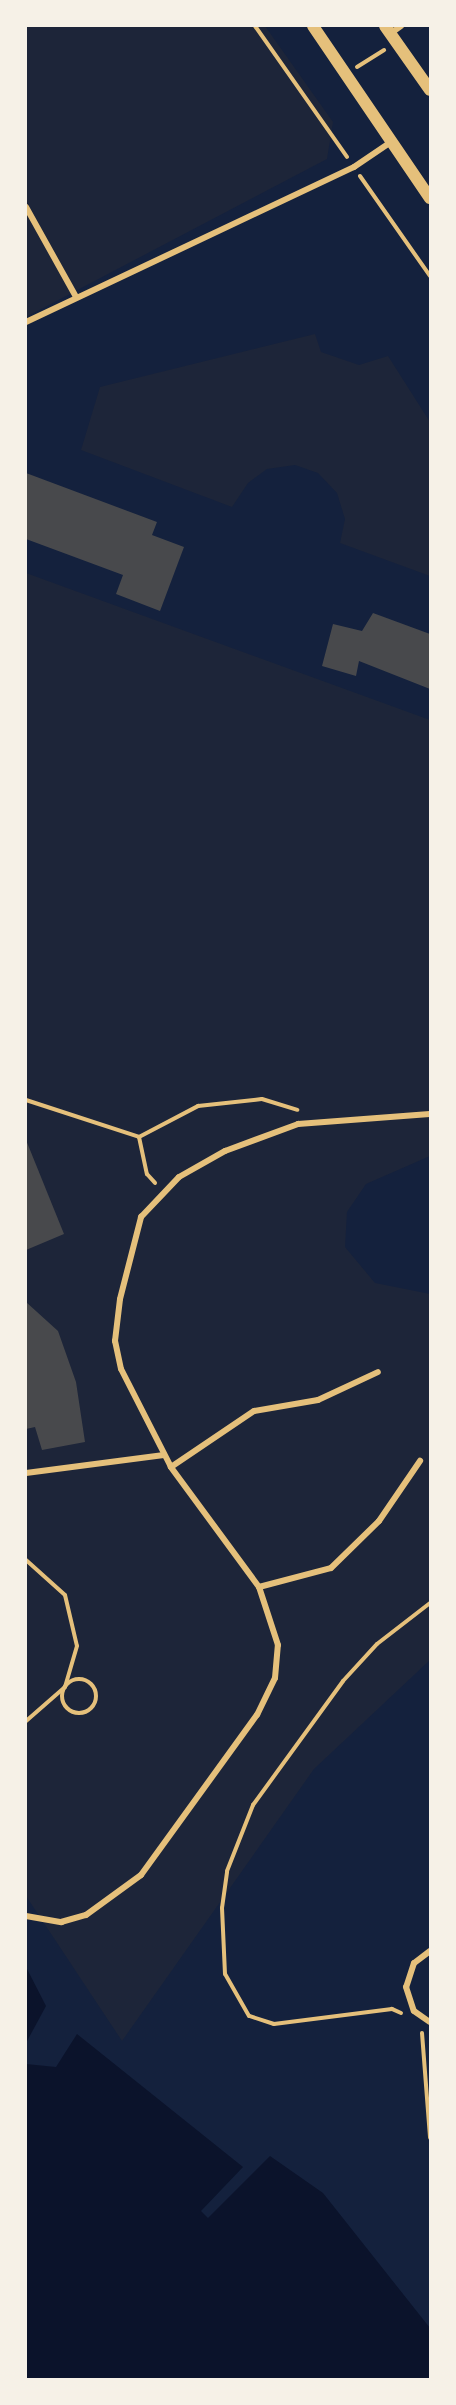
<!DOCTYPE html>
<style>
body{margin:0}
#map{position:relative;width:456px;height:2405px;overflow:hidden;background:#14213d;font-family:"Golos Text",sans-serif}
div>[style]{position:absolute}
.green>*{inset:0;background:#1d2539}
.water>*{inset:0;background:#0b132b}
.building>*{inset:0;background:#48494c}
.path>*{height:4px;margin:-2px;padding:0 2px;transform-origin:2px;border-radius:2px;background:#e5c07b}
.path>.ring{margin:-2px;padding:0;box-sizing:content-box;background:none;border:4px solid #e5c07b;border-radius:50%}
.minor>*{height:6px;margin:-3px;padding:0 3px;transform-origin:3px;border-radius:3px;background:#e5c07b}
.secondary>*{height:12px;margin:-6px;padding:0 6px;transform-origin:6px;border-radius:6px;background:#e5c07b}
span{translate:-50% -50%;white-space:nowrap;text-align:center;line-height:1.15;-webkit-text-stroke:6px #f6f1e7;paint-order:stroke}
.frame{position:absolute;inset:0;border:27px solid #f6f1e7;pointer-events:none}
</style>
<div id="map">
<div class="green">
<div style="clip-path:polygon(26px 26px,265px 26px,333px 122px,327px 159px,26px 317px)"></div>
<div style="clip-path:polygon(315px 334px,321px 352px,359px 365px,388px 356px,430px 422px,430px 576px,340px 543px,345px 519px,337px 493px,318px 473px,295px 465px,267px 469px,248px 483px,232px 507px,81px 450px,100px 387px)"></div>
<div style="clip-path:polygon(26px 573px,430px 720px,430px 1156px,366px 1184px,347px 1212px,345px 1247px,375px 1283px,430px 1294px,430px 1660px,314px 1769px,122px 2041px,26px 1896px)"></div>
</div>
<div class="water">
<div style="clip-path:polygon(26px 1967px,46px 2006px,26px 2043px)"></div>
<div style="clip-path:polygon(77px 2034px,243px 2167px,201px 2211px,208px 2218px,270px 2156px,323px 2193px,430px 2328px,430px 2379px,26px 2379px,26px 2064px,56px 2067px)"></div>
</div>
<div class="building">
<div style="clip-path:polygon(26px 473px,157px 522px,152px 535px,184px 547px,160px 611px,116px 594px,123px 575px,26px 539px)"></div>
<div style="clip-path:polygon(373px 613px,430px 634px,430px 689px,359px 661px,356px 676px,322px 666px,333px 624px,362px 631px)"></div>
<div style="clip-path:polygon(26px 1140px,64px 1234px,26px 1250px)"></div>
<div style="clip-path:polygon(26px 1302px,58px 1331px,76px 1382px,85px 1442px,42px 1450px,35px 1427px,26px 1429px)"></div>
</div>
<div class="path">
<div style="left:255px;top:26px;width:160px;rotate:54.9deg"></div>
<div style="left:357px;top:67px;width:32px;rotate:-32deg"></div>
<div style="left:360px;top:176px;width:122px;rotate:55deg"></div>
<div style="left:26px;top:1100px;width:119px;rotate:18.1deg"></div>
<div style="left:139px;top:1137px;width:38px;rotate:78deg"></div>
<div style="left:147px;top:1174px;width:12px;rotate:48deg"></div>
<div style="left:139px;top:1137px;width:67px;rotate:-27.7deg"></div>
<div style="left:198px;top:1106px;width:64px;rotate:-6.2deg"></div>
<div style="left:262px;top:1099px;width:37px;rotate:17deg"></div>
<div style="left:26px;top:1560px;width:52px;rotate:41.9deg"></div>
<div style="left:65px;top:1595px;width:52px;rotate:76.8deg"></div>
<div style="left:77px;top:1646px;width:43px;rotate:106.3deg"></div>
<div style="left:65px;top:1687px;width:52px;rotate:138.9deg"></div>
<div class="ring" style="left:62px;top:1679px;width:30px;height:30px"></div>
<div style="left:401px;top:2013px;width:10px;rotate:-156deg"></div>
<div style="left:392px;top:2009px;width:119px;rotate:172.8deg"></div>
<div style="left:274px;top:2024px;width:26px;rotate:-162deg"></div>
<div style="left:249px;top:2016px;width:48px;rotate:-119.7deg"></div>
<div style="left:225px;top:1974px;width:66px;rotate:-92.6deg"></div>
<div style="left:222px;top:1908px;width:37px;rotate:-82deg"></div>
<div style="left:227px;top:1871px;width:71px;rotate:-68.5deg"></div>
<div style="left:253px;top:1805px;width:153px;rotate:-54deg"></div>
<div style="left:343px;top:1681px;width:50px;rotate:-47.4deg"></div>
<div style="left:377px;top:1644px;width:67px;rotate:-37.7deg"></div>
<div style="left:422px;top:2033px;width:105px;rotate:85.6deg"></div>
</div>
<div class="minor">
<div style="left:391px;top:33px;width:12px;rotate:-35deg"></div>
<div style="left:26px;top:207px;width:103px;rotate:60.9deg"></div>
<div style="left:26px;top:322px;width:363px;rotate:-25.3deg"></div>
<div style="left:354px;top:167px;width:45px;rotate:-34deg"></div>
<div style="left:171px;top:1467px;width:100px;rotate:-34deg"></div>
<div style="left:254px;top:1411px;width:65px;rotate:-9.8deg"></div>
<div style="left:318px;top:1400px;width:66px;rotate:-25deg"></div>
<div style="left:26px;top:1473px;width:139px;rotate:-7.4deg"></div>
<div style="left:259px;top:1587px;width:74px;rotate:-14.8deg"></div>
<div style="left:331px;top:1568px;width:67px;rotate:-44.4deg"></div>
<div style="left:379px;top:1521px;width:73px;rotate:-55.7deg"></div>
<div style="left:26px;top:1916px;width:36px;rotate:10deg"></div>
<div style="left:61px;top:1922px;width:26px;rotate:-16deg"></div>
<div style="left:86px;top:1915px;width:68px;rotate:-36deg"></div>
<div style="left:141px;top:1875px;width:198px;rotate:-54.1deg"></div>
<div style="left:257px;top:1715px;width:41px;rotate:-64.1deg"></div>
<div style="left:275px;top:1678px;width:33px;rotate:-85deg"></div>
<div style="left:278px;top:1645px;width:61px;rotate:-108.1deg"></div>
<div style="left:259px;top:1587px;width:149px;rotate:-126.3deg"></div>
<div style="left:171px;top:1467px;width:110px;rotate:-117deg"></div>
<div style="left:121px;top:1369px;width:29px;rotate:-102deg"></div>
<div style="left:115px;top:1341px;width:42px;rotate:-83.2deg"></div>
<div style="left:120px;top:1299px;width:85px;rotate:-75.6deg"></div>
<div style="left:141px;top:1217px;width:55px;rotate:-46.5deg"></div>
<div style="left:179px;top:1177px;width:53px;rotate:-29.5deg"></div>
<div style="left:225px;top:1151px;width:78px;rotate:-20.3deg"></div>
<div style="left:298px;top:1124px;width:132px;rotate:-4.3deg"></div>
<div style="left:430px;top:1951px;width:20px;rotate:143deg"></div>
<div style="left:414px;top:1963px;width:25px;rotate:108deg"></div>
<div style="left:406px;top:1987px;width:25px;rotate:72deg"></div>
<div style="left:414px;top:2011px;width:19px;rotate:35deg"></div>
</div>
<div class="secondary">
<div style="left:313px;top:26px;width:208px;rotate:55.8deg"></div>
<div style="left:385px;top:26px;width:78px;rotate:54.9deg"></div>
</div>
<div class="frame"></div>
</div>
